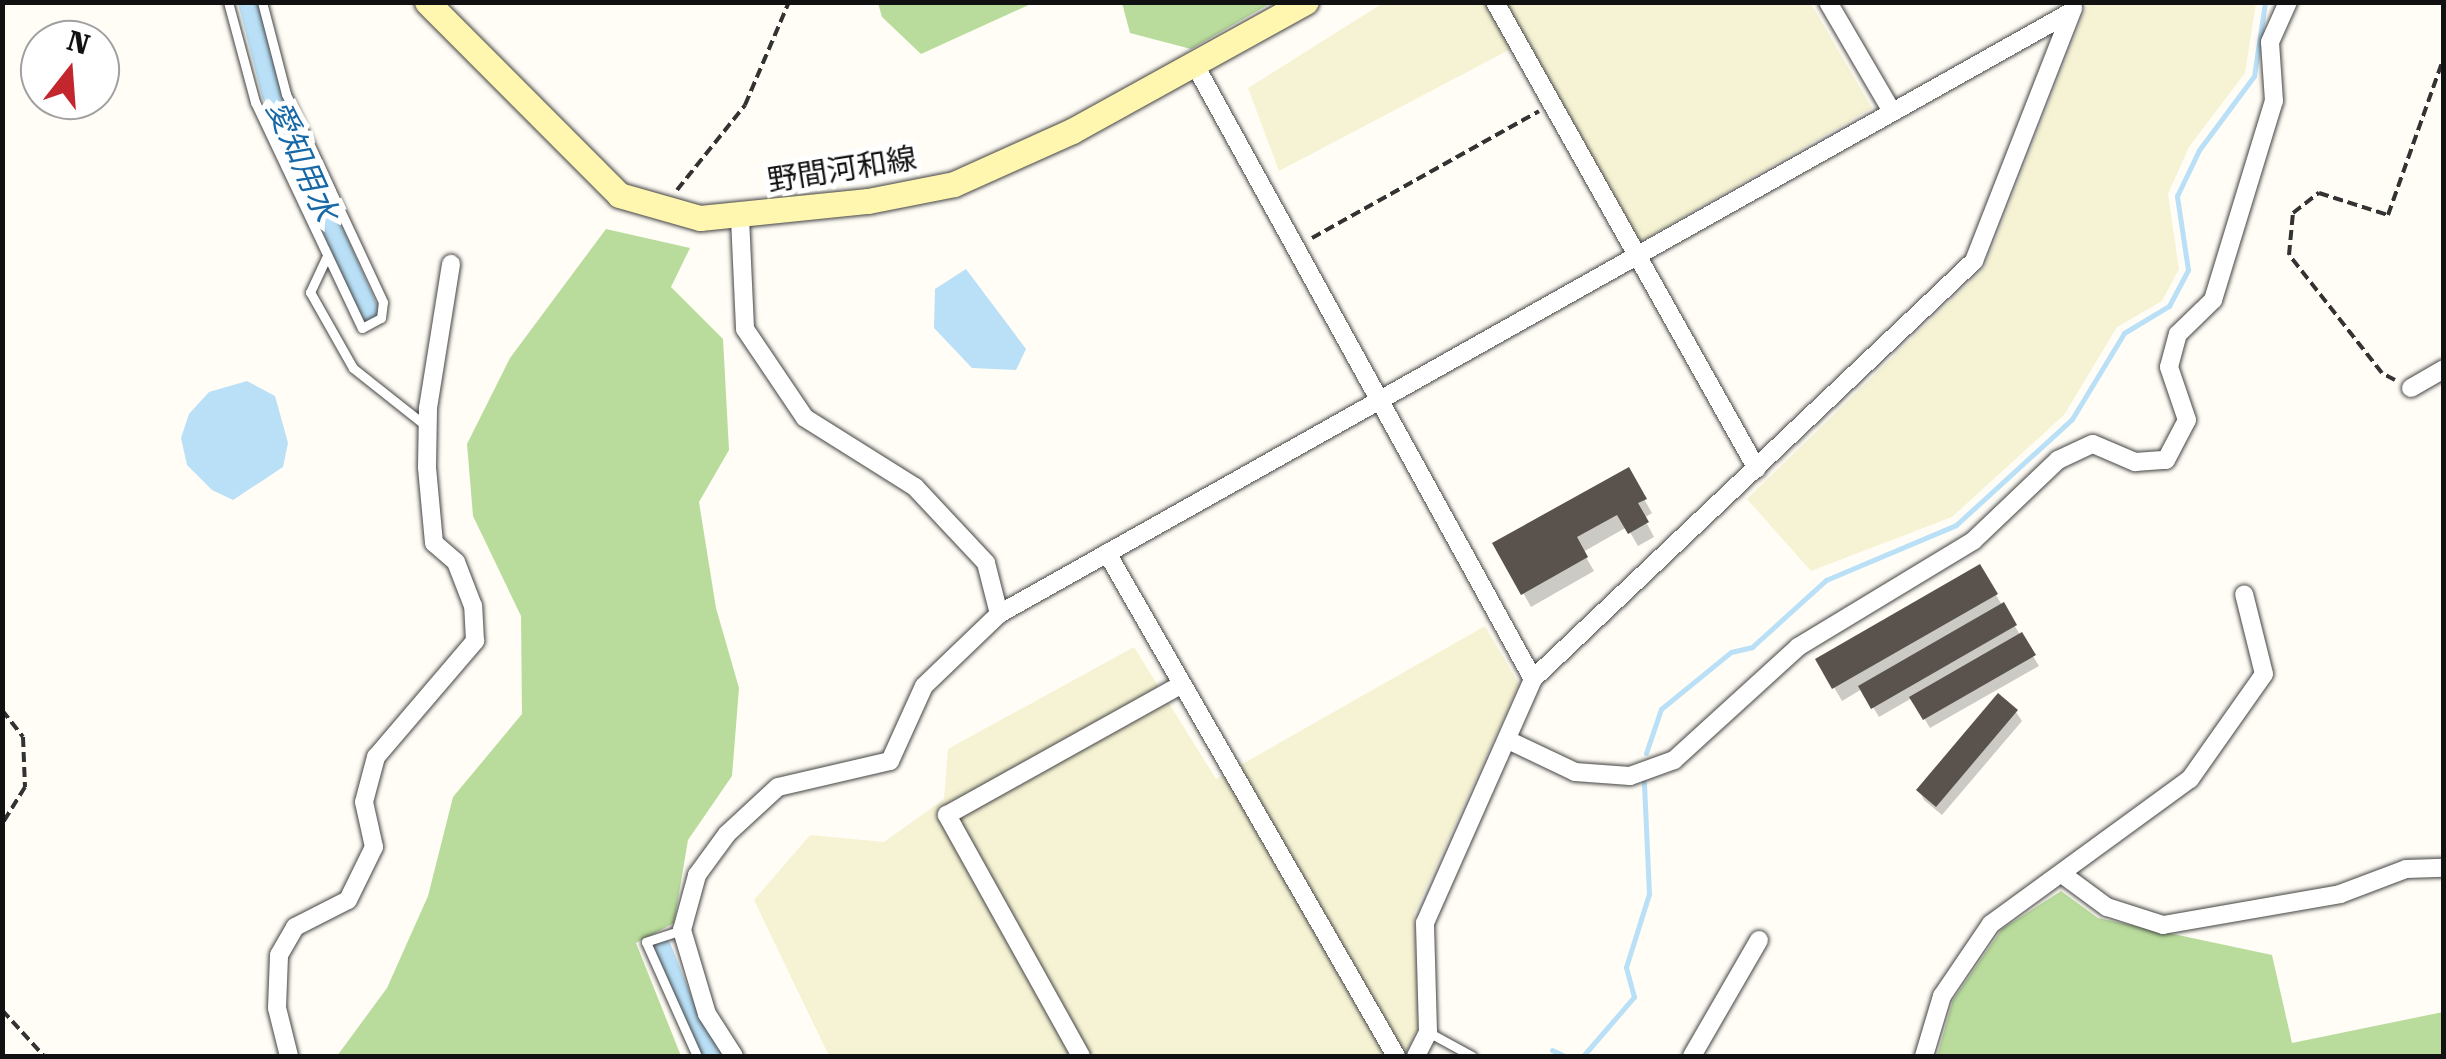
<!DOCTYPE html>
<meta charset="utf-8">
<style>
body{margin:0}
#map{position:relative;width:2446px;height:1059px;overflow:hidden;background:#fffdf5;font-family:"Roboto Serif","Noto Sans JP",serif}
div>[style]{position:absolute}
.farmland>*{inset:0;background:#f6f3d4}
.forest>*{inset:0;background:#b9dc9c}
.water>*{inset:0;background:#b9e0f7}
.shadow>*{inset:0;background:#0003}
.stream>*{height:5px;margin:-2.5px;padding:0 2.5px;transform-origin:2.5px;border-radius:2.5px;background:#b9e0f7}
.canal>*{height:20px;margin:-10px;padding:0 10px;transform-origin:10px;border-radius:10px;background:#b9e0f7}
.building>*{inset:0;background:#5a524d}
.path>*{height:4px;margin-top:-2px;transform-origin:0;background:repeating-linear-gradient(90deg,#333 0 10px,transparent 0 15px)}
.roads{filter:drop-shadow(0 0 2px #444) drop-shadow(0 0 2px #444)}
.lane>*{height:9px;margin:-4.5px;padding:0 4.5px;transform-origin:4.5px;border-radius:4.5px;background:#fff}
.street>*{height:18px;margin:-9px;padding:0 9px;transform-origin:9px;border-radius:9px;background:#fff}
.secondary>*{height:25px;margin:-12.5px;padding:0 12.5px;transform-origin:12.5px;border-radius:12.5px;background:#fff6b0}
span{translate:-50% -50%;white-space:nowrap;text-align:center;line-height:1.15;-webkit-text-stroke:10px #fff;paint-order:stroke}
.street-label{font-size:30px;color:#111}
.water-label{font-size:32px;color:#1768a6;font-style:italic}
.frame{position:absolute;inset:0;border:5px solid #111;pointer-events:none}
.north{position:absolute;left:20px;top:20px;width:100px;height:100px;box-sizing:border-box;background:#fff;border:2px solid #a0a0a0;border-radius:50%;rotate:17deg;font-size:28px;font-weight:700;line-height:40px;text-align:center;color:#111}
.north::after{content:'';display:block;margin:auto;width:35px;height:45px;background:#c4262e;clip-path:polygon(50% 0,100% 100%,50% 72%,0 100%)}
</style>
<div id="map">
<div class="farmland">
<div style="clip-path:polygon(1810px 2px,1872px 108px,1638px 243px,1526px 41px,1279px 171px,1248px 88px,1383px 3px)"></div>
<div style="clip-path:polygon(2088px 3px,2256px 3px,2245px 73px,2189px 147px,2168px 194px,2179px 269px,2162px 301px,2117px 327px,2064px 415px,1952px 517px,1811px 571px,1747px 499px,1985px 267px)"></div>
<div style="clip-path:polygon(1485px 626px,1519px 684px,1414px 914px,1419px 1026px,1404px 1056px,829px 1056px,754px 900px,810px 835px,884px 842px,944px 799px,948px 749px,1134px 647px,1216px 779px)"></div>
</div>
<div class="forest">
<div style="clip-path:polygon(878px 3px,878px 2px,1033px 3px,921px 54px,882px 17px)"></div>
<div style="clip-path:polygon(1122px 3px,1122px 2px,1271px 3px,1191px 49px,1130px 33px)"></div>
<div style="clip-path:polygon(606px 229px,690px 248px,671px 287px,723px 339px,729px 450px,699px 502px,716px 608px,739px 688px,732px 776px,688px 840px,674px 923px,636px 943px,681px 1056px,337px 1056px,387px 988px,428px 896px,453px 797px,522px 714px,521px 616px,473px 516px,467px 444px,510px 358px)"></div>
<div style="clip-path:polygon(2061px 891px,2098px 918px,2272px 955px,2292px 1043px,2443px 1012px,2443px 1056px,1937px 1056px,1953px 1000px,2002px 929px)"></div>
</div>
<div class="water">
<div style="clip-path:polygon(966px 269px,1026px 349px,1016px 370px,972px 368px,934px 328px,935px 289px)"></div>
<div style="clip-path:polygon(247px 381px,275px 396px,288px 443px,283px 467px,233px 500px,212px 490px,187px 465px,181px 438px,189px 414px,209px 392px)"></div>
</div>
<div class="shadow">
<div style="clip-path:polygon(1628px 471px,1652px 513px,1644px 518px,1654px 537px,1638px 546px,1627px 527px,1583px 552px,1594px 571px,1531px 607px,1496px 544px)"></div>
<div style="clip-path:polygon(1979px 567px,2039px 666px,1930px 728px,1912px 698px,1879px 717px,1862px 689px,1842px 701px,1818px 660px)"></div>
<div style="clip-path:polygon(2016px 712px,2022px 721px,1942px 815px,1924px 800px,1919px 790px)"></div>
</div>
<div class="stream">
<div style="left:1646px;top:753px;width:46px;rotate:-71.2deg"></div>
<div style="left:1661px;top:709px;width:90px;rotate:-39.2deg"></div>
<div style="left:1731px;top:652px;width:22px;rotate:-13deg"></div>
<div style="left:1752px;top:647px;width:100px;rotate:-42.2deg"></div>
<div style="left:1826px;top:580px;width:141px;rotate:-22.9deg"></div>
<div style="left:1956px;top:525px;width:157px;rotate:-42.4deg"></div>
<div style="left:2072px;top:419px;width:100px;rotate:-58.8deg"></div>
<div style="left:2124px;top:333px;width:52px;rotate:-31deg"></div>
<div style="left:2169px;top:306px;width:41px;rotate:-62.2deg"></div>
<div style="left:2188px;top:270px;width:75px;rotate:-98.5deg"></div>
<div style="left:2177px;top:196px;width:51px;rotate:-64.4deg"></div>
<div style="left:2199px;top:150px;width:92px;rotate:-53.4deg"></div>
<div style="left:2254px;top:76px;width:75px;rotate:-81.5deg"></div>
<div style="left:1552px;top:1050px;width:14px;rotate:25deg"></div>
<div style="left:1583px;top:1056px;width:78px;rotate:-49.2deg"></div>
<div style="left:1634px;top:997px;width:31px;rotate:-105deg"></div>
<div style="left:1626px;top:967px;width:77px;rotate:-72.5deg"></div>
<div style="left:1649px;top:894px;width:112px;rotate:-92.6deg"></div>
</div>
<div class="canal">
<div style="left:248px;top:2px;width:96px;rotate:75.5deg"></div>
<div style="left:272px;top:95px;width:241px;rotate:65.8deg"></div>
<div style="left:661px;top:947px;width:81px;rotate:68.2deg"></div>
<div style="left:691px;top:1022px;width:41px;rotate:55.9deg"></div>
</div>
<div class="building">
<div style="clip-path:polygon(1629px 467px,1647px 499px,1638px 503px,1649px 522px,1628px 534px,1617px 515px,1577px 537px,1588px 557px,1521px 595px,1492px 543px)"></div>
<div style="clip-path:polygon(1980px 564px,1998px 594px,1832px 689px,1815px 659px)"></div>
<div style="clip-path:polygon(2004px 602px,2017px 625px,1871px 709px,1858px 686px)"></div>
<div style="clip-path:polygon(2022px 632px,2036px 655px,1923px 720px,1909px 697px)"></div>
<div style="clip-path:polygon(1998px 693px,2018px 710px,1936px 807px,1916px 790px)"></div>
</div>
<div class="path">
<div style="left:677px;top:190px;width:109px;rotate:-51.3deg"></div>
<div style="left:745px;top:105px;width:112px;rotate:-66.9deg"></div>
<div style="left:1312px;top:238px;width:260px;rotate:-29.2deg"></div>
<div style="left:2395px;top:380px;width:15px;rotate:-152deg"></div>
<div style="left:2382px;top:373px;width:150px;rotate:-128.2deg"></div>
<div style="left:2289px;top:255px;width:42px;rotate:-84.6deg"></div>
<div style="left:2293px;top:213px;width:33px;rotate:-38deg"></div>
<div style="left:2319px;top:193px;width:72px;rotate:17.7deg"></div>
<div style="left:2388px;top:215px;width:168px;rotate:-70.5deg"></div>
<div style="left:2px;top:638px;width:18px;rotate:90deg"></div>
<div style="left:2px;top:710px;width:34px;rotate:52deg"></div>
<div style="left:23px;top:737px;width:50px;rotate:87.7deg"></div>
<div style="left:25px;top:787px;width:44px;rotate:121.9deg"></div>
<div style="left:2px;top:1010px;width:62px;rotate:47.6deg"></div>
</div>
<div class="roads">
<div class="lane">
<div style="left:228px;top:2px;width:104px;rotate:74.9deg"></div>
<div style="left:255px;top:102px;width:250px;rotate:64.7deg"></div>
<div style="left:362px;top:328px;width:21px;rotate:-28deg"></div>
<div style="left:381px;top:318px;width:16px;rotate:-83deg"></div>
<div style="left:383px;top:302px;width:230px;rotate:-115deg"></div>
<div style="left:286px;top:94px;width:95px;rotate:-104.6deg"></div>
<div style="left:326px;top:258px;width:38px;rotate:115deg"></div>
<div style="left:310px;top:292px;width:87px;rotate:60.5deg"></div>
<div style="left:353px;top:368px;width:92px;rotate:38.4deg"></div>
<div style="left:682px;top:930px;width:38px;rotate:162deg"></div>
<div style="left:646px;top:942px;width:125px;rotate:65.9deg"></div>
<div style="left:1428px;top:1032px;width:50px;rotate:28.6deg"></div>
</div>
<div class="street">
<div style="left:1495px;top:2px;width:535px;rotate:60.71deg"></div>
<div style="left:1828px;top:2px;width:125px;rotate:59.7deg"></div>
<div style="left:1195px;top:65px;width:701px;rotate:61.17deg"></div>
<div style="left:740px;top:218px;width:111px;rotate:87.4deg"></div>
<div style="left:745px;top:329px;width:107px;rotate:56deg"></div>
<div style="left:805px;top:418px;width:130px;rotate:32.1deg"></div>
<div style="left:915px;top:487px;width:104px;rotate:46.9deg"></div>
<div style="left:986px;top:563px;width:53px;rotate:75.7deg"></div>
<div style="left:2411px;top:388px;width:38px;rotate:-30deg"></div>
<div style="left:1107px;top:553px;width:580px;rotate:60.12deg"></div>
<div style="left:1510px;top:741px;width:72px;rotate:25.5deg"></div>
<div style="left:1575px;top:772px;width:55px;rotate:4.2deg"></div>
<div style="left:1630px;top:776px;width:47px;rotate:-20deg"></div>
<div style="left:1674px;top:760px;width:168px;rotate:-42.3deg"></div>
<div style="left:1798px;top:647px;width:205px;rotate:-31.2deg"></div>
<div style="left:1973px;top:541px;width:117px;rotate:-43.6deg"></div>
<div style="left:2058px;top:460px;width:38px;rotate:-25deg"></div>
<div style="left:2093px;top:444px;width:46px;rotate:23.2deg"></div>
<div style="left:2135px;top:462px;width:31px;rotate:-4deg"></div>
<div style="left:2166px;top:460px;width:45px;rotate:-62.3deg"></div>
<div style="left:2187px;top:420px;width:56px;rotate:-108.8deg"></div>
<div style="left:2169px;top:367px;width:34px;rotate:-75deg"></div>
<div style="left:2178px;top:334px;width:49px;rotate:-44.2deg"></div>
<div style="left:2213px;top:300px;width:208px;rotate:-73deg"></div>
<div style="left:2274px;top:101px;width:59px;rotate:-93.9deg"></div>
<div style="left:2270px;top:42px;width:44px;rotate:-65.8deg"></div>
<div style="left:2062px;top:874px;width:56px;rotate:36.3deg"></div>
<div style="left:2107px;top:907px;width:59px;rotate:17.8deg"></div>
<div style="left:2163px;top:925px;width:180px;rotate:-9.9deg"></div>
<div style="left:2340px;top:894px;width:71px;rotate:-20.7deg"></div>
<div style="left:2406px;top:869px;width:38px;rotate:-2deg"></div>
<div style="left:289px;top:1056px;width:49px;rotate:-104deg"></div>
<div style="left:277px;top:1008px;width:53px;rotate:-87.8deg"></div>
<div style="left:279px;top:955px;width:32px;rotate:-60deg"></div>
<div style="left:295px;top:927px;width:59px;rotate:-27deg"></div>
<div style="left:348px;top:900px;width:59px;rotate:-63.9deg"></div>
<div style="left:374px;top:847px;width:46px;rotate:-102.5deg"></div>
<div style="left:364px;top:802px;width:47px;rotate:-75.1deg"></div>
<div style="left:376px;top:757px;width:153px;rotate:-49.5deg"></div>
<div style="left:475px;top:641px;width:35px;rotate:-93deg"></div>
<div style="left:473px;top:606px;width:47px;rotate:-111.1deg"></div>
<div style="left:456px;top:562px;width:29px;rotate:-139deg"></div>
<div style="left:434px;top:543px;width:76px;rotate:-95.3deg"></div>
<div style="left:427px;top:467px;width:59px;rotate:-89deg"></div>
<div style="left:428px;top:408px;width:146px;rotate:-80.9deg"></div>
<div style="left:734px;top:1056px;width:50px;rotate:-122.7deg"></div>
<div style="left:707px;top:1014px;width:88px;rotate:-106.6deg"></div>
<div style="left:682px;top:930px;width:57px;rotate:-74.7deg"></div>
<div style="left:697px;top:875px;width:51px;rotate:-53.8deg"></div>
<div style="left:727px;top:834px;width:69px;rotate:-42.7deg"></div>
<div style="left:778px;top:787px;width:115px;rotate:-13.1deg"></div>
<div style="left:890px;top:761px;width:82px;rotate:-65.6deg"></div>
<div style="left:924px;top:686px;width:104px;rotate:-43.8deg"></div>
<div style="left:999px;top:614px;width:1229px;rotate:-29.32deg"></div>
<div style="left:1081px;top:1056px;width:276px;rotate:-119.1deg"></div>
<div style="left:947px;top:815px;width:265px;rotate:-29.1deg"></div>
<div style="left:1416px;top:1056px;width:27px;rotate:-63deg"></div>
<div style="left:1428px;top:1032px;width:109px;rotate:-91.6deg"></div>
<div style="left:1425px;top:923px;width:267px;rotate:-66.1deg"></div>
<div style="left:1533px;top:679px;width:608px;rotate:-43.47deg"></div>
<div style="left:1974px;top:261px;width:272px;rotate:-68.6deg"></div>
<div style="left:1692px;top:1056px;width:134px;rotate:-60deg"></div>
<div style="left:1924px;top:1056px;width:63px;rotate:-73.3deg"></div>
<div style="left:1942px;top:996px;width:87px;rotate:-55.8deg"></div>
<div style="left:1991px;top:924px;width:246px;rotate:-36.1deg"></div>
<div style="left:2190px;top:779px;width:128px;rotate:-54.8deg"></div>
<div style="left:2264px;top:674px;width:82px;rotate:-104deg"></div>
</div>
<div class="secondary">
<div style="left:427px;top:2px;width:272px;rotate:45.1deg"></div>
<div style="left:619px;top:195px;width:84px;rotate:15.9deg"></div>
<div style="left:700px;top:218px;width:169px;rotate:-5.8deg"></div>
<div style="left:868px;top:201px;width:88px;rotate:-11.2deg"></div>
<div style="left:954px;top:184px;width:129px;rotate:-24.2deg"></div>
<div style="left:1072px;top:131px;width:267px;rotate:-28.9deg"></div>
</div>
</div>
<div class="street-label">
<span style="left:842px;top:170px;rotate:-9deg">野間河和線</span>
</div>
<div class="water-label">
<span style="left:302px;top:161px;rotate:66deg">愛知用水</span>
</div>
<div class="frame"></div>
<div class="north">N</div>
</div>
